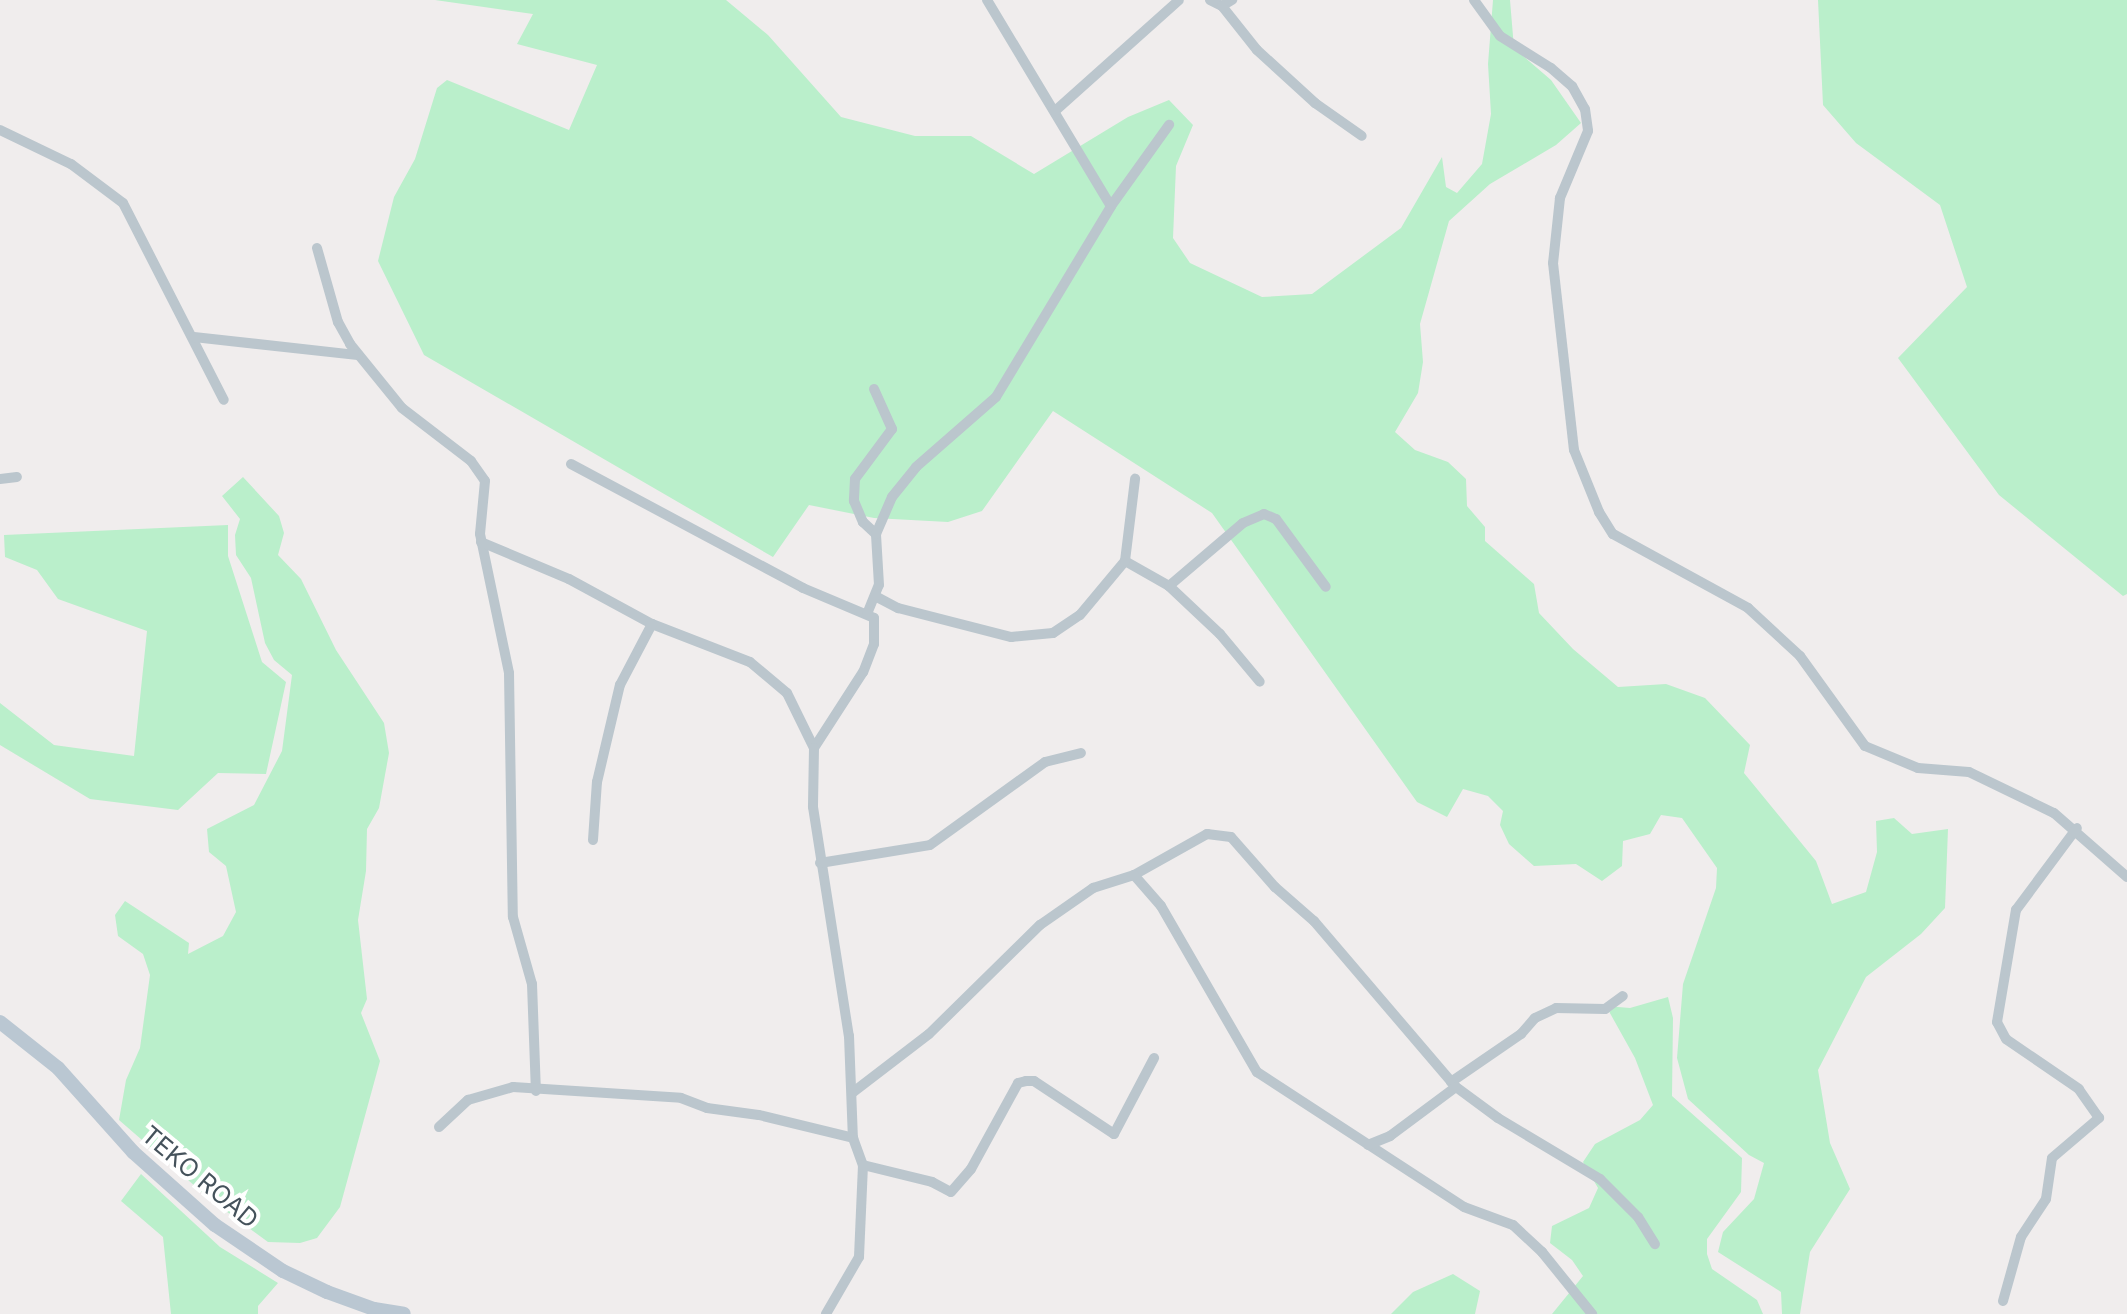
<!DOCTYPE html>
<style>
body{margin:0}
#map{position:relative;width:2127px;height:1314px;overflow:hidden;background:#f0eded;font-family:Inter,sans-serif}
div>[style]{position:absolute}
.green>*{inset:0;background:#baefcb}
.street>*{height:10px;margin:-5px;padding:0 5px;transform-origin:5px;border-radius:5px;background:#bbc6cd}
.secondary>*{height:14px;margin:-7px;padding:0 7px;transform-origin:7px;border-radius:7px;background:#bac7d2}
span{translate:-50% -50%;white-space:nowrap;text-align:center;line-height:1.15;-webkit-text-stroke:8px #fff;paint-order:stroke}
.street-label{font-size:25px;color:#45525b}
</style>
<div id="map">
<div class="green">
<div style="clip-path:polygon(435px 0,726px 0,768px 35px,841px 117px,915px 136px,971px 136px,1034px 174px,1128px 117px,1169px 100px,1193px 125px,1176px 166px,1173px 238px,1190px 263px,1262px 297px,1312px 294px,1401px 228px,1442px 157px,1446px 187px,1457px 193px,1482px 164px,1491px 114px,1488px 64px,1493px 0,1510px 0,1514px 48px,1551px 80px,1581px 123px,1556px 145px,1490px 184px,1449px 221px,1420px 324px,1423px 362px,1418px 393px,1395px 432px,1415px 450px,1448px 462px,1466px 479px,1467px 506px,1485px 527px,1485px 541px,1534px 584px,1539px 613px,1573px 649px,1618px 687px,1666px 684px,1705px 698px,1750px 745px,1744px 773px,1816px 861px,1832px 904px,1866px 892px,1877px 852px,1876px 821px,1894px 818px,1912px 834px,1948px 829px,1945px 908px,1921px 934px,1866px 977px,1818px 1070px,1830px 1143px,1850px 1189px,1810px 1252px,1800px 1314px,1782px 1314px,1781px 1292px,1718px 1252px,1723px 1232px,1754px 1199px,1764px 1163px,1749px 1155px,1688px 1099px,1677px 1058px,1683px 984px,1716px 888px,1717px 868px,1682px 818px,1661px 815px,1650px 834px,1623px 841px,1622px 866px,1602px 881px,1576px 864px,1534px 866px,1509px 844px,1500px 825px,1503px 811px,1488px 796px,1463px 789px,1447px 817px,1417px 802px,1212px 513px,1053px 411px,982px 511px,948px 522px,874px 518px,809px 505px,773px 557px,424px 355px,378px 261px,394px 197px,415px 159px,437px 88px,447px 80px,569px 130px,597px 65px,517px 44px,533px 14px)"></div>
<div style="clip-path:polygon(1818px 0,2127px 0,2127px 594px,2123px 596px,1999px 495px,1898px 358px,1967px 287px,1940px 205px,1856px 143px,1823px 105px)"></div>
<div style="clip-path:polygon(243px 477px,279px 516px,284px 533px,278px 555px,301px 579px,336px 650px,384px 723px,389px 753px,379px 808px,367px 829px,366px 871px,358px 920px,367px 999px,361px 1013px,380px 1061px,340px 1207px,317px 1238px,300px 1243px,268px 1242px,211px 1200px,119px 1120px,126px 1080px,140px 1048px,150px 975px,143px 954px,118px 936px,115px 915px,125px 901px,189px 943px,188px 954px,223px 936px,236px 912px,226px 866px,209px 852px,207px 829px,254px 805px,282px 751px,292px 675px,274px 660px,265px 643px,251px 578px,236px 555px,235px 535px,240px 519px,222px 496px)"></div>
<div style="clip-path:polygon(228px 525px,228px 556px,262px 662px,286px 682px,266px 774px,218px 773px,178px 810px,90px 799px,0 745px,0 703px,54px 745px,134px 756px,147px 631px,58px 599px,37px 570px,5px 557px,4px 535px)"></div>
<div style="clip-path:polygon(1668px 997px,1673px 1018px,1672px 1096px,1742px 1158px,1741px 1192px,1707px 1239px,1707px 1254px,1712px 1269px,1757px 1300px,1763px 1314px,1552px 1314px,1583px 1276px,1572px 1260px,1550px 1243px,1552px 1226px,1589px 1208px,1598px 1188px,1583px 1162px,1595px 1144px,1640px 1120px,1653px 1105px,1635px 1058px,1606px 1006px,1630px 1008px)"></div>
<div style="clip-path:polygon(141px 1174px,220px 1247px,278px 1283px,258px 1306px,258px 1314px,171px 1314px,163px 1237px,121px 1201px)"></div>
<div style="clip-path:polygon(1453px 1274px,1480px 1291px,1475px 1314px,1391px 1314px,1413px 1292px)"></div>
</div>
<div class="street">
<div style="left:987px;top:0;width:240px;rotate:59deg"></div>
<div style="left:1210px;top:0;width:13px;rotate:27deg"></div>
<div style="left:1222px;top:6px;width:12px;rotate:-31deg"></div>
<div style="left:1474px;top:0;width:44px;rotate:54.2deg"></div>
<div style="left:1500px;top:36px;width:60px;rotate:32.1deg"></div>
<div style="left:1551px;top:68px;width:28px;rotate:41deg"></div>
<div style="left:1572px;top:86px;width:26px;rotate:61deg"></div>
<div style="left:1585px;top:109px;width:22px;rotate:82deg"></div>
<div style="left:1588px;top:131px;width:73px;rotate:112.7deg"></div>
<div style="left:1560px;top:198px;width:65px;rotate:96.1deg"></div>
<div style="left:1553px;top:263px;width:188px;rotate:83.6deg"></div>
<div style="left:1574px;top:450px;width:67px;rotate:68deg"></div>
<div style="left:1599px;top:512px;width:26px;rotate:58deg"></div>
<div style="left:1613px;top:534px;width:154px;rotate:28.7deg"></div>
<div style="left:1748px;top:608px;width:71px;rotate:42.7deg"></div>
<div style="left:1800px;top:656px;width:111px;rotate:54.2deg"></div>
<div style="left:1865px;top:746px;width:57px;rotate:22.5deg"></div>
<div style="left:1918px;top:768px;width:51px;rotate:4.5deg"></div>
<div style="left:1969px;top:772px;width:94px;rotate:25.8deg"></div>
<div style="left:2054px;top:813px;width:97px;rotate:41.2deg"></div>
<div style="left:1222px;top:6px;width:56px;rotate:51.5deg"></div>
<div style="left:1257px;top:50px;width:79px;rotate:42.4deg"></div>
<div style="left:1315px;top:103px;width:57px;rotate:35.1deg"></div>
<div style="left:1055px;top:111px;width:166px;rotate:-41.8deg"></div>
<div style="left:0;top:130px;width:79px;rotate:25.6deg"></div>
<div style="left:71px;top:164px;width:65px;rotate:36.9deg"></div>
<div style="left:123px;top:203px;width:221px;rotate:62.9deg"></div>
<div style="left:317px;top:248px;width:77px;rotate:74.2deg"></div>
<div style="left:338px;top:322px;width:25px;rotate:61deg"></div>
<div style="left:350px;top:344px;width:82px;rotate:50.9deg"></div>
<div style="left:402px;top:408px;width:87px;rotate:37.5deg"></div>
<div style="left:471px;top:461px;width:24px;rotate:55deg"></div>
<div style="left:485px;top:481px;width:53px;rotate:95.4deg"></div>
<div style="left:480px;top:534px;width:142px;rotate:78.2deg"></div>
<div style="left:509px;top:673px;width:244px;rotate:89.1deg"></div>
<div style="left:513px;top:917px;width:70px;rotate:74.2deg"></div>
<div style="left:532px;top:984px;width:107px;rotate:87.9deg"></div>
<div style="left:194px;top:337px;width:165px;rotate:6.3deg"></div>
<div style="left:874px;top:389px;width:44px;rotate:65.8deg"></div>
<div style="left:892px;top:429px;width:62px;rotate:126.5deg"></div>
<div style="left:855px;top:479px;width:22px;rotate:93deg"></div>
<div style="left:854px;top:501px;width:23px;rotate:67deg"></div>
<div style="left:863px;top:522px;width:18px;rotate:43deg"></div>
<div style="left:571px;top:464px;width:263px;rotate:28.1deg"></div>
<div style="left:803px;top:588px;width:77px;rotate:22.9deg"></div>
<div style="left:874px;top:618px;width:26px;rotate:90deg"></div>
<div style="left:874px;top:644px;width:30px;rotate:111deg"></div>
<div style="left:863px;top:672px;width:90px;rotate:122.8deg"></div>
<div style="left:0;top:479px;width:17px;rotate:-7deg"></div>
<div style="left:481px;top:542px;width:95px;rotate:22.8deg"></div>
<div style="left:569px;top:579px;width:94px;rotate:28.5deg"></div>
<div style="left:652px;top:624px;width:105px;rotate:21.2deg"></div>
<div style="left:750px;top:662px;width:48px;rotate:40deg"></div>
<div style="left:787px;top:693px;width:61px;rotate:63.9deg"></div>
<div style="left:814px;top:748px;width:59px;rotate:91deg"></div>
<div style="left:813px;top:807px;width:232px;rotate:81.1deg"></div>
<div style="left:849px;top:1036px;width:102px;rotate:87.8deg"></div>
<div style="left:853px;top:1138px;width:29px;rotate:70deg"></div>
<div style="left:863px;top:1165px;width:92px;rotate:92.5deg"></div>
<div style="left:859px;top:1257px;width:66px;rotate:120.1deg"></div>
<div style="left:1125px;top:561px;width:51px;rotate:29.6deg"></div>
<div style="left:1169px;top:586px;width:70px;rotate:43.3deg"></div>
<div style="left:1220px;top:634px;width:62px;rotate:50.2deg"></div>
<div style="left:1169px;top:586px;width:97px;rotate:-40.4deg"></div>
<div style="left:1243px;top:523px;width:23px;rotate:-23deg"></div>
<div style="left:1264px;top:514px;width:13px;rotate:23deg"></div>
<div style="left:1276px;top:519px;width:84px;rotate:53.7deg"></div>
<div style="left:875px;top:596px;width:26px;rotate:28deg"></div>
<div style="left:898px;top:608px;width:117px;rotate:14.4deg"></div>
<div style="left:1011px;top:637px;width:42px;rotate:-5.4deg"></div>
<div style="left:1053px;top:633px;width:32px;rotate:-34deg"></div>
<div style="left:1080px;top:615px;width:70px;rotate:-50.2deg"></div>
<div style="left:1125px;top:561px;width:83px;rotate:-83deg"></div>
<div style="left:867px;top:614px;width:31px;rotate:-68deg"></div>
<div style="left:879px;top:585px;width:51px;rotate:-93.4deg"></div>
<div style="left:876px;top:534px;width:40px;rotate:-66.6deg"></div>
<div style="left:892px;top:497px;width:38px;rotate:-51deg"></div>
<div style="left:916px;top:467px;width:106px;rotate:-41.2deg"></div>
<div style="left:996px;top:397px;width:223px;rotate:-58.9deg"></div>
<div style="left:1111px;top:206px;width:100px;rotate:-54.4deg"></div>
<div style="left:593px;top:840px;width:58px;rotate:-86.1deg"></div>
<div style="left:597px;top:782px;width:100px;rotate:-76.7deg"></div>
<div style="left:620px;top:685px;width:69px;rotate:-62.3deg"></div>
<div style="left:820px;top:863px;width:111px;rotate:-9.3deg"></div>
<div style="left:930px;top:845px;width:142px;rotate:-35.8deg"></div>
<div style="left:1045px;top:762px;width:37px;rotate:-14deg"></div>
<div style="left:1134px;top:875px;width:84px;rotate:-29.3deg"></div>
<div style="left:1207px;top:834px;width:24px;rotate:7deg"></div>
<div style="left:1231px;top:837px;width:67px;rotate:48.7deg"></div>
<div style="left:1275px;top:887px;width:52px;rotate:41.1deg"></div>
<div style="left:1314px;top:921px;width:218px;rotate:49.5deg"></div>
<div style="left:1456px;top:1087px;width:52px;rotate:36.4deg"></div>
<div style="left:1498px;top:1118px;width:119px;rotate:30.9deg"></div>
<div style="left:1600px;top:1179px;width:54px;rotate:45deg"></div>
<div style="left:1638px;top:1217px;width:32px;rotate:58deg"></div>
<div style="left:1451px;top:1082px;width:85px;rotate:-34.4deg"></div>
<div style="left:1521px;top:1034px;width:21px;rotate:-49deg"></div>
<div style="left:1535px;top:1018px;width:23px;rotate:-25deg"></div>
<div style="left:1556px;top:1008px;width:49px;rotate:1.2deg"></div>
<div style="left:1605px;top:1009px;width:22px;rotate:-36deg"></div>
<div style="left:852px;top:1093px;width:97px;rotate:-37.5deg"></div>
<div style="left:929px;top:1034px;width:156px;rotate:-44.5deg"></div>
<div style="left:1040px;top:925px;width:65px;rotate:-34.9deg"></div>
<div style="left:1093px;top:888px;width:43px;rotate:-17.6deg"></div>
<div style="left:1134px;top:875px;width:41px;rotate:48.9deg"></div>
<div style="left:1161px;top:906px;width:192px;rotate:60deg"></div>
<div style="left:1257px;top:1072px;width:247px;rotate:33.1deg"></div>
<div style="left:1464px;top:1207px;width:52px;rotate:20.2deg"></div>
<div style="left:1513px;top:1225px;width:40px;rotate:43deg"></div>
<div style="left:1542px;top:1252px;width:80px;rotate:51.1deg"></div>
<div style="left:439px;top:1127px;width:40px;rotate:-43deg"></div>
<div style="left:468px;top:1100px;width:47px;rotate:-16.1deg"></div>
<div style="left:513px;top:1087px;width:168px;rotate:3.7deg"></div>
<div style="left:681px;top:1098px;width:28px;rotate:21deg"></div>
<div style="left:707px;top:1108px;width:52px;rotate:7.7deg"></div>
<div style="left:759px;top:1115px;width:97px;rotate:13.7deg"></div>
<div style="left:1368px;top:1145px;width:24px;rotate:-22deg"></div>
<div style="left:1390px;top:1136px;width:82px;rotate:-36.6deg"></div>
<div style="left:863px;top:1165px;width:71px;rotate:13.8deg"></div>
<div style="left:932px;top:1182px;width:21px;rotate:28deg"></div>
<div style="left:951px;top:1192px;width:30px;rotate:-49deg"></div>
<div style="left:971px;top:1169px;width:98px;rotate:-61.3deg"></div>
<div style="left:1018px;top:1083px;width:8px;rotate:-14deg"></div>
<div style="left:1026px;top:1081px;width:8px"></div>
<div style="left:1034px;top:1081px;width:96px;rotate:33.5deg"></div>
<div style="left:1114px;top:1134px;width:86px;rotate:-62.2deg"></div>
<div style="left:2003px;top:1301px;width:66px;rotate:-74.3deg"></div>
<div style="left:2021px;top:1237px;width:45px;rotate:-56.7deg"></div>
<div style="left:2046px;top:1199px;width:41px;rotate:-81.7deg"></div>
<div style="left:2052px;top:1158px;width:62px;rotate:-40.4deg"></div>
<div style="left:2099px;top:1118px;width:35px;rotate:-125deg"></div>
<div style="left:2079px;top:1089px;width:88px;rotate:-145.6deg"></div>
<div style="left:2006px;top:1039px;width:19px;rotate:-118deg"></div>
<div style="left:1997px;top:1022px;width:114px;rotate:-80.4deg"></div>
<div style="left:2016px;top:910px;width:102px;rotate:-53.4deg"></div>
</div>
<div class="secondary">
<div style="left:0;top:1022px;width:74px;rotate:38.4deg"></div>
<div style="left:58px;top:1068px;width:113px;rotate:48.2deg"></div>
<div style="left:133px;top:1152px;width:110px;rotate:41.7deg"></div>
<div style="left:215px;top:1225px;width:82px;rotate:34.1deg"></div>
<div style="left:283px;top:1271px;width:49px;rotate:25.5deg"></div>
<div style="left:327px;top:1292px;width:50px;rotate:19.9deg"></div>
<div style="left:374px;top:1309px;width:30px;rotate:9deg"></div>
</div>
<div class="street-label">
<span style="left:200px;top:1177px;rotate:40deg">TEKO ROAD</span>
</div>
</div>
